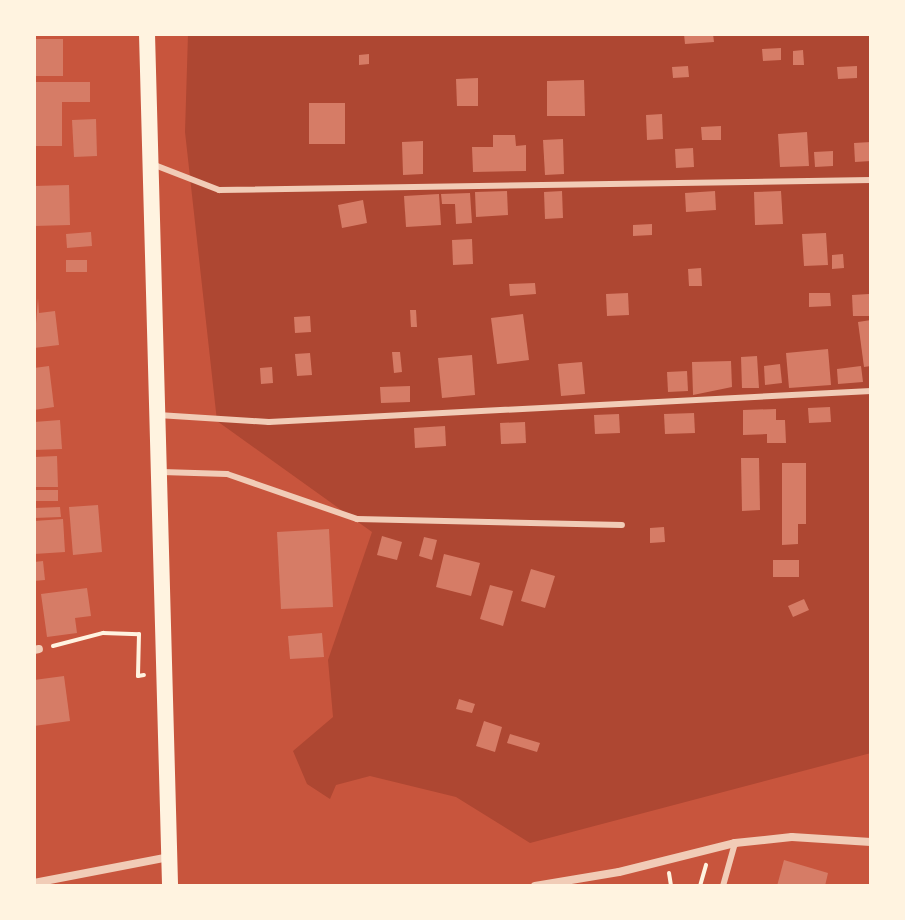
<!DOCTYPE html>
<style>
body{margin:0}
#map{position:relative;width:905px;height:920px;overflow:hidden;background:#c8553d;font-family:"Open Sans",sans-serif}
div>[style]{position:absolute}
.green>*{inset:0;background:#ae4732}
.building>*{inset:0;background:#d67c66}
.path>*{height:4px;margin:-2px;padding:0 2px;transform-origin:2px;border-radius:2px;background:#fff3e0}
.service>*{height:6px;margin:-3px;padding:0 3px;transform-origin:3px;border-radius:3px;background:#f1ccb7}
.minor>*{height:8px;margin:-4px;padding:0 4px;transform-origin:4px;border-radius:4px;background:#f1ccb7}
.secondary>*{height:16px;margin:-8px;padding:0 8px;transform-origin:8px;border-radius:8px;background:#fff3e0}
span{translate:-50% -50%;white-space:nowrap;text-align:center;line-height:1.15;-webkit-text-stroke:6px #fff3e0;paint-order:stroke}
.frame{position:absolute;inset:0;border:36px solid #fff3e0;pointer-events:none}
</style>
<div id="map">
<div class="green">
<div style="clip-path:polygon(188px 34px,871px 34px,871px 753px,530px 843px,456px 797px,370px 776px,336px 785px,330px 799px,307px 784px,293px 751px,333px 717px,328px 660px,372px 532px,217px 421px,185px 132px)"></div>
</div>
<div class="building">
<div style="clip-path:polygon(684px 34px,713px 34px,714px 42px,685px 44px)"></div>
<div style="clip-path:polygon(34px 39px,63px 39px,63px 76px,34px 76px)"></div>
<div style="clip-path:polygon(781px 48px,781px 60px,763px 61px,762px 49px)"></div>
<div style="clip-path:polygon(803px 50px,804px 65px,793px 65px,793px 51px)"></div>
<div style="clip-path:polygon(369px 54px,369px 64px,359px 65px,359px 55px)"></div>
<div style="clip-path:polygon(688px 66px,689px 77px,673px 78px,672px 67px)"></div>
<div style="clip-path:polygon(857px 66px,857px 78px,838px 79px,837px 67px)"></div>
<div style="clip-path:polygon(478px 78px,478px 106px,457px 106px,456px 79px)"></div>
<div style="clip-path:polygon(584px 80px,585px 116px,547px 116px,547px 81px)"></div>
<div style="clip-path:polygon(34px 82px,90px 82px,90px 102px,62px 102px,62px 146px,34px 146px)"></div>
<div style="clip-path:polygon(309px 103px,345px 103px,345px 144px,309px 144px)"></div>
<div style="clip-path:polygon(662px 114px,663px 139px,647px 140px,646px 115px)"></div>
<div style="clip-path:polygon(96px 119px,97px 156px,74px 157px,72px 120px)"></div>
<div style="clip-path:polygon(721px 126px,721px 140px,702px 140px,701px 127px)"></div>
<div style="clip-path:polygon(807px 132px,809px 166px,780px 167px,778px 134px)"></div>
<div style="clip-path:polygon(493px 135px,515px 135px,516px 146px,526px 145px,526px 171px,473px 172px,472px 147px,493px 147px)"></div>
<div style="clip-path:polygon(563px 139px,564px 174px,545px 175px,543px 140px)"></div>
<div style="clip-path:polygon(423px 141px,423px 174px,403px 175px,402px 142px)"></div>
<div style="clip-path:polygon(871px 142px,871px 161px,855px 162px,854px 143px)"></div>
<div style="clip-path:polygon(693px 148px,694px 167px,676px 168px,675px 149px)"></div>
<div style="clip-path:polygon(833px 151px,833px 166px,815px 167px,814px 152px)"></div>
<div style="clip-path:polygon(69px 185px,70px 225px,34px 226px,34px 186px)"></div>
<div style="clip-path:polygon(507px 191px,508px 215px,476px 217px,475px 192px)"></div>
<div style="clip-path:polygon(562px 191px,563px 218px,545px 219px,544px 192px)"></div>
<div style="clip-path:polygon(715px 191px,716px 210px,686px 212px,685px 193px)"></div>
<div style="clip-path:polygon(781px 191px,783px 224px,755px 225px,754px 192px)"></div>
<div style="clip-path:polygon(470px 193px,472px 223px,456px 224px,455px 204px,442px 204px,441px 194px)"></div>
<div style="clip-path:polygon(439px 194px,441px 225px,406px 227px,404px 196px)"></div>
<div style="clip-path:polygon(363px 200px,367px 223px,342px 228px,338px 205px)"></div>
<div style="clip-path:polygon(652px 224px,652px 235px,633px 236px,633px 225px)"></div>
<div style="clip-path:polygon(91px 232px,92px 246px,67px 248px,66px 234px)"></div>
<div style="clip-path:polygon(826px 233px,828px 265px,804px 266px,802px 234px)"></div>
<div style="clip-path:polygon(472px 239px,473px 264px,453px 265px,452px 240px)"></div>
<div style="clip-path:polygon(843px 254px,844px 268px,832px 269px,832px 255px)"></div>
<div style="clip-path:polygon(66px 260px,87px 260px,87px 272px,66px 272px)"></div>
<div style="clip-path:polygon(701px 268px,702px 286px,689px 286px,688px 269px)"></div>
<div style="clip-path:polygon(535px 283px,536px 294px,510px 296px,509px 284px)"></div>
<div style="clip-path:polygon(628px 293px,629px 315px,607px 316px,606px 294px)"></div>
<div style="clip-path:polygon(809px 293px,830px 293px,831px 306px,809px 307px)"></div>
<div style="clip-path:polygon(869px 294px,870px 316px,853px 316px,852px 295px)"></div>
<div style="clip-path:polygon(38px 298px,39px 313px,55px 311px,59px 345px,34px 348px)"></div>
<div style="clip-path:polygon(410px 310px,416px 310px,417px 327px,411px 327px)"></div>
<div style="clip-path:polygon(523px 314px,529px 360px,497px 364px,491px 318px)"></div>
<div style="clip-path:polygon(310px 316px,311px 332px,295px 333px,294px 317px)"></div>
<div style="clip-path:polygon(871px 320px,871px 366px,864px 367px,858px 322px)"></div>
<div style="clip-path:polygon(828px 349px,831px 385px,789px 388px,786px 353px)"></div>
<div style="clip-path:polygon(392px 352px,400px 352px,402px 372px,394px 373px)"></div>
<div style="clip-path:polygon(310px 353px,312px 375px,297px 376px,295px 354px)"></div>
<div style="clip-path:polygon(472px 355px,475px 395px,442px 398px,438px 358px)"></div>
<div style="clip-path:polygon(757px 356px,759px 388px,742px 388px,741px 357px)"></div>
<div style="clip-path:polygon(731px 361px,732px 387px,693px 395px,692px 362px)"></div>
<div style="clip-path:polygon(582px 362px,585px 394px,561px 396px,558px 364px)"></div>
<div style="clip-path:polygon(780px 364px,782px 383px,765px 385px,764px 366px)"></div>
<div style="clip-path:polygon(49px 366px,54px 407px,34px 410px,34px 368px)"></div>
<div style="clip-path:polygon(861px 366px,863px 382px,838px 384px,837px 369px)"></div>
<div style="clip-path:polygon(272px 367px,273px 383px,261px 384px,260px 368px)"></div>
<div style="clip-path:polygon(687px 371px,688px 391px,668px 392px,667px 372px)"></div>
<div style="clip-path:polygon(410px 386px,410px 402px,381px 403px,380px 387px)"></div>
<div style="clip-path:polygon(830px 407px,831px 422px,809px 423px,808px 408px)"></div>
<div style="clip-path:polygon(776px 409px,776px 420px,785px 420px,786px 443px,767px 443px,767px 434px,743px 435px,743px 410px)"></div>
<div style="clip-path:polygon(694px 413px,695px 433px,665px 434px,664px 414px)"></div>
<div style="clip-path:polygon(619px 414px,620px 433px,595px 434px,594px 415px)"></div>
<div style="clip-path:polygon(60px 420px,62px 449px,34px 450px,34px 422px)"></div>
<div style="clip-path:polygon(525px 422px,526px 443px,501px 444px,500px 423px)"></div>
<div style="clip-path:polygon(445px 426px,446px 446px,415px 448px,414px 428px)"></div>
<div style="clip-path:polygon(57px 456px,58px 487px,34px 487px,34px 457px)"></div>
<div style="clip-path:polygon(741px 458px,759px 458px,760px 510px,742px 511px)"></div>
<div style="clip-path:polygon(782px 463px,806px 463px,806px 524px,798px 524px,798px 544px,782px 545px)"></div>
<div style="clip-path:polygon(34px 490px,58px 490px,58px 501px,34px 501px)"></div>
<div style="clip-path:polygon(98px 505px,102px 552px,73px 555px,69px 507px)"></div>
<div style="clip-path:polygon(60px 507px,61px 517px,34px 518px,34px 508px)"></div>
<div style="clip-path:polygon(63px 519px,65px 552px,34px 554px,34px 521px)"></div>
<div style="clip-path:polygon(664px 527px,665px 542px,650px 543px,650px 528px)"></div>
<div style="clip-path:polygon(329px 529px,333px 607px,281px 609px,277px 532px)"></div>
<div style="clip-path:polygon(382px 536px,402px 542px,397px 560px,377px 555px)"></div>
<div style="clip-path:polygon(424px 537px,437px 540px,432px 560px,419px 556px)"></div>
<div style="clip-path:polygon(444px 554px,480px 563px,471px 596px,436px 587px)"></div>
<div style="clip-path:polygon(773px 560px,799px 560px,799px 577px,773px 577px)"></div>
<div style="clip-path:polygon(43px 561px,45px 580px,34px 581px,34px 562px)"></div>
<div style="clip-path:polygon(531px 569px,555px 576px,545px 608px,521px 601px)"></div>
<div style="clip-path:polygon(490px 585px,513px 591px,503px 626px,480px 619px)"></div>
<div style="clip-path:polygon(87px 588px,91px 616px,75px 618px,77px 633px,47px 637px,41px 594px)"></div>
<div style="clip-path:polygon(804px 599px,809px 610px,793px 617px,788px 606px)"></div>
<div style="clip-path:polygon(322px 633px,324px 657px,290px 659px,288px 636px)"></div>
<div style="clip-path:polygon(64px 676px,70px 721px,34px 726px,34px 680px)"></div>
<div style="clip-path:polygon(459px 699px,475px 704px,472px 713px,456px 709px)"></div>
<div style="clip-path:polygon(484px 721px,502px 727px,495px 752px,476px 746px)"></div>
<div style="clip-path:polygon(510px 734px,540px 743px,537px 752px,507px 743px)"></div>
<div style="clip-path:polygon(784px 860px,828px 873px,825px 886px,777px 886px)"></div>
</div>
<div class="path">
<div style="left:53px;top:646px;width:52px;rotate:-14.6deg"></div>
<div style="left:103px;top:633px;width:36px;rotate:2deg"></div>
<div style="left:139px;top:634px;width:42px;rotate:91.4deg"></div>
<div style="left:138px;top:676px;width:6px;rotate:-9deg"></div>
<div style="left:669px;top:873px;width:13px;rotate:81deg"></div>
<div style="left:700px;top:886px;width:22px;rotate:-74deg"></div>
</div>
<div class="service">
<div style="left:152px;top:164px;width:72px;rotate:21.2deg"></div>
<div style="left:219px;top:190px;width:652px;rotate:-0.88deg"></div>
<div style="left:158px;top:415px;width:111px;rotate:3.6deg"></div>
<div style="left:269px;top:422px;width:603px;rotate:-2.95deg"></div>
<div style="left:162px;top:472px;width:65px;rotate:1.8deg"></div>
<div style="left:227px;top:474px;width:138px;rotate:19.1deg"></div>
<div style="left:357px;top:519px;width:265px;rotate:1.3deg"></div>
<div style="left:723px;top:886px;width:45px;rotate:-74.4deg"></div>
</div>
<div class="minor">
<div style="left:34px;top:650px;width:5px;rotate:-11deg"></div>
<div style="left:34px;top:883px;width:137px;rotate:-10.9deg"></div>
<div style="left:535px;top:886px;width:85px;rotate:-9.5deg"></div>
<div style="left:619px;top:872px;width:120px;rotate:-14deg"></div>
<div style="left:735px;top:843px;width:57px;rotate:-6deg"></div>
<div style="left:792px;top:837px;width:79px;rotate:3.6deg"></div>
</div>
<div class="secondary">
<div style="left:147px;top:34px;width:852px;rotate:88.45deg"></div>
</div>
<div class="frame"></div>
</div>
